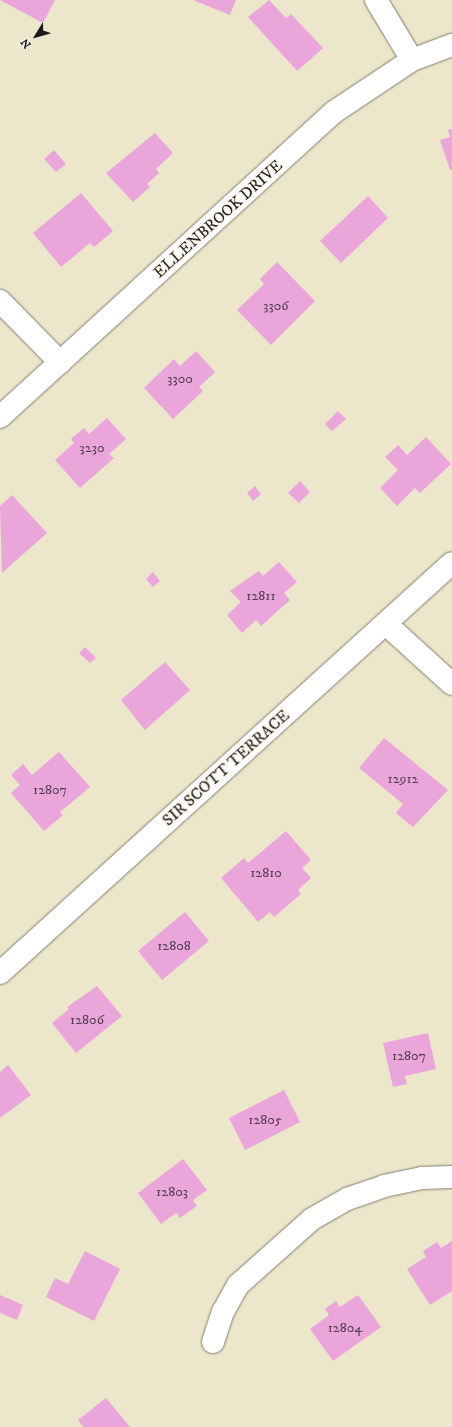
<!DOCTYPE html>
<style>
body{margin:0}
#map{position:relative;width:452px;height:1427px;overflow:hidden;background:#ece6cb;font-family:"IM FELL DW Pica",serif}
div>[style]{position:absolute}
.building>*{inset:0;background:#eaa5db}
.roads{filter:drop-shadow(0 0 1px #848174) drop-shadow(0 0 1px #848174)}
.street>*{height:22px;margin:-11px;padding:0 11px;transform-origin:11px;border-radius:11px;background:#fff}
span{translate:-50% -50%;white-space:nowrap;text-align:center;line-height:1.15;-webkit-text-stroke:3px #f7f3e8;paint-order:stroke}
.number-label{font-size:14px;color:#503e4c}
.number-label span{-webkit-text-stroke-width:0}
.street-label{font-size:16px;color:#1c1c1c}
.north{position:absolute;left:16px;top:16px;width:40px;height:40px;-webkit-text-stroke:3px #f7f3e8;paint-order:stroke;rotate:233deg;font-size:11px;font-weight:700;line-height:16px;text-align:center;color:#1c1c1c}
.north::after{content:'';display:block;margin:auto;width:14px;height:18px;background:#1c1c1c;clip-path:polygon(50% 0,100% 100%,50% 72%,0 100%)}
</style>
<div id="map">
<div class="building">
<div style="clip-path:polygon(0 0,55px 0,43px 23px)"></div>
<div style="clip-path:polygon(193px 0,236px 0,230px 15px)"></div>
<div style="clip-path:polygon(269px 0,286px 18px,291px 14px,323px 48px,297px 71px,248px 17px)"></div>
<div style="clip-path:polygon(452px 129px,452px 170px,450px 170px,440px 140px,450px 137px,448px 130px)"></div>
<div style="clip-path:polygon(155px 133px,173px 153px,156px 169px,159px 173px,147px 184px,150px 187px,133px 202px,106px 173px)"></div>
<div style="clip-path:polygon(54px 150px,66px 164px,56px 172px,44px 159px)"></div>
<div style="clip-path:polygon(81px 193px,113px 231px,94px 247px,90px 243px,61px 267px,33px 233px)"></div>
<div style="clip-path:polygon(368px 196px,388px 218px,341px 263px,320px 241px)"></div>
<div style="clip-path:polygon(277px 262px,315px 301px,271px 345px,237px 310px,264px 284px,260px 279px)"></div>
<div style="clip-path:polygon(196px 351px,215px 372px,199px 387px,203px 391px,173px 419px,144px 388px,174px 359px,180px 366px)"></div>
<div style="clip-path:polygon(338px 411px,346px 419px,332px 431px,325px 424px)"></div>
<div style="clip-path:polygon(107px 418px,126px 439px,109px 454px,114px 458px,80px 488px,55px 460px,74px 443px,71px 439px,84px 428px,89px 434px)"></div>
<div style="clip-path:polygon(426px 437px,451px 464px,420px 493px,415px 488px,397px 506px,380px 488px,398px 470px,385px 457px,398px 445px,407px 455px)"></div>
<div style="clip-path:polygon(300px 481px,310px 492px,299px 503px,288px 493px)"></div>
<div style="clip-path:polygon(255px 486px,261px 494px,253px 501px,247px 493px)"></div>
<div style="clip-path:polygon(12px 495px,47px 533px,2px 573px,0 506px)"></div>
<div style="clip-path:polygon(279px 562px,297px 582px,284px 593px,290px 600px,261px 626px,256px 620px,242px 633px,227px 615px,241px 602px,230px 591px,259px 571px,263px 576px)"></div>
<div style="clip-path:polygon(153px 572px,160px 581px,153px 587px,146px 579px)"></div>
<div style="clip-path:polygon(85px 647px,96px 658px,90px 663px,79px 653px)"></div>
<div style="clip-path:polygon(165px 662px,190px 690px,145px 730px,121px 700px)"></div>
<div style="clip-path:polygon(384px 738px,448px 790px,413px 827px,396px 813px,403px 804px,359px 768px)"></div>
<div style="clip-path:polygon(59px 752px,90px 787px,60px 812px,63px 815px,44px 831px,11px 793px,20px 785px,11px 775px,23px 764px,32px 775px)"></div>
<div style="clip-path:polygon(286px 831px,311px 860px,302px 868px,311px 878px,298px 890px,301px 894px,274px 917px,270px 912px,258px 922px,221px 878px,244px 858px,248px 863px)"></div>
<div style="clip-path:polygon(185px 912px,209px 941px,162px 980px,138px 951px)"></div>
<div style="clip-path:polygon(97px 986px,122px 1016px,76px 1053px,52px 1023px,69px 1009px,67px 1007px)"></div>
<div style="clip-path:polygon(428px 1033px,436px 1069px,405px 1076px,407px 1084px,393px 1087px,383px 1043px)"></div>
<div style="clip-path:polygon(8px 1065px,31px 1095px,0 1118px,0 1072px)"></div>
<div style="clip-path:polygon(284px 1090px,300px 1122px,245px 1150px,229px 1118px)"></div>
<div style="clip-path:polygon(183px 1159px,207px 1190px,193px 1200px,197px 1206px,180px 1218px,176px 1213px,161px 1224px,138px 1193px)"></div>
<div style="clip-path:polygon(452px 1241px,452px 1291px,430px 1305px,407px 1269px,426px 1257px,423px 1251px,437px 1242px,441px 1248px)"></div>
<div style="clip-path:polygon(85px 1251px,120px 1269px,94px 1321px,46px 1297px,55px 1278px,68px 1284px)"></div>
<div style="clip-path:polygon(0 1295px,23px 1305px,17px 1320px,0 1313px)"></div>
<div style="clip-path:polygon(358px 1295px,381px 1327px,333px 1361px,310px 1329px,329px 1315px,325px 1309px,336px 1301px,340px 1307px)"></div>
<div style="clip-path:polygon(106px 1398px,130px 1427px,83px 1427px,78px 1420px)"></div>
</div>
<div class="roads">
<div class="street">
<div style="left:376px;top:0;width:70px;rotate:59deg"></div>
<div style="left:0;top:301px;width:86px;rotate:45.5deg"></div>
<div style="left:0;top:417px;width:452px;rotate:-42.4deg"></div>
<div style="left:334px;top:112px;width:94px;rotate:-33.7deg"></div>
<div style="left:412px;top:60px;width:43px;rotate:-20.6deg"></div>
<div style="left:386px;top:624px;width:89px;rotate:42.3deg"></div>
<div style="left:0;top:973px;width:610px;rotate:-42.21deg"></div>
<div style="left:213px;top:1342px;width:32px;rotate:-72deg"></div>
<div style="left:223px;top:1312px;width:31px;rotate:-61deg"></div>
<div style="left:238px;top:1285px;width:99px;rotate:-41.7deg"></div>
<div style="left:312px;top:1219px;width:40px;rotate:-29.7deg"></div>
<div style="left:347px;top:1199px;width:39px;rotate:-19deg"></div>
<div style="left:384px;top:1186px;width:39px;rotate:-12deg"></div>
<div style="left:422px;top:1178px;width:30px;rotate:-2deg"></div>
</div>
</div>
<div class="number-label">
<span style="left:276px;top:306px">3306</span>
<span style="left:180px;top:379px">3300</span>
<span style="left:92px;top:448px">3230</span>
<span style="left:261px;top:596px">12811</span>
<span style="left:403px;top:779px">12912</span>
<span style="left:50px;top:790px">12807</span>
<span style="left:266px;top:873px">12810</span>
<span style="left:174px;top:946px">12808</span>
<span style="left:87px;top:1020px">12806</span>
<span style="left:409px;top:1056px">12807</span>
<span style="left:265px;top:1120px">12805</span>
<span style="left:172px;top:1192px">12803</span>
<span style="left:345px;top:1328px">12804</span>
</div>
<div class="street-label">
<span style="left:218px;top:219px;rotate:-42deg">ELLENBROOK DRIVE</span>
<span style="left:226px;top:768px;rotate:-42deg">SIR SCOTT TERRACE</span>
</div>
<div class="north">N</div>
</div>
